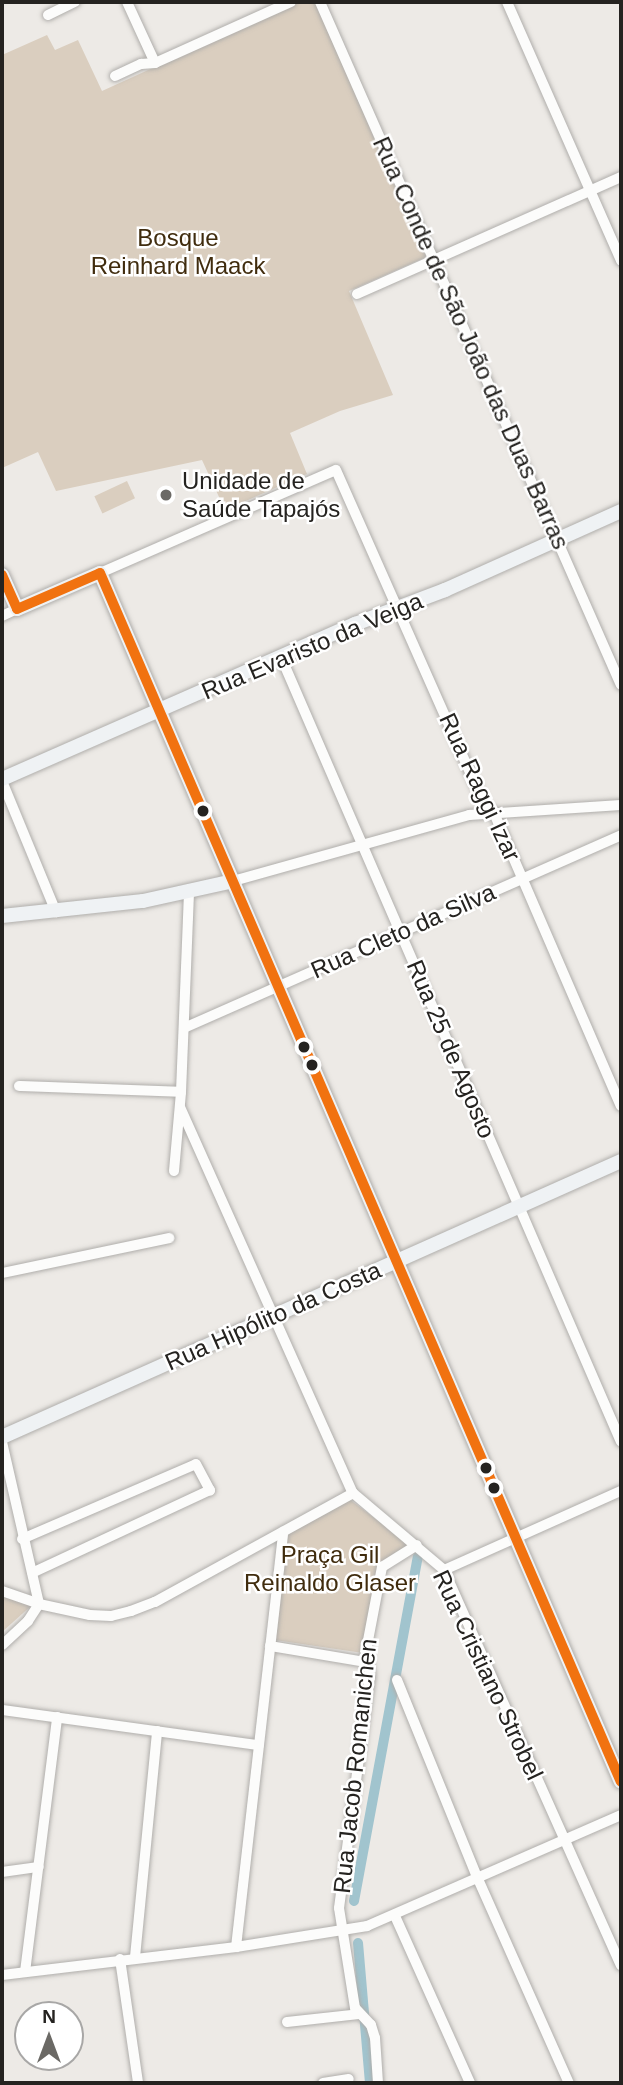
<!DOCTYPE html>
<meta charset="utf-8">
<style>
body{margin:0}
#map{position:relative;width:623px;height:2085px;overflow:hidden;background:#edeae6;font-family:Arial,sans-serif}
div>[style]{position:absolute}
.green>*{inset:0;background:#dacebf;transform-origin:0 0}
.canal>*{height:10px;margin:-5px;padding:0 5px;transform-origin:5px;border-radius:5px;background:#a1c4ce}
.roads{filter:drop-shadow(0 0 2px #b0aeab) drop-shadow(0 0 2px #b0aeab)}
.street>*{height:10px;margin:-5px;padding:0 5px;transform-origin:5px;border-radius:5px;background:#fcfcfb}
.secondary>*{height:14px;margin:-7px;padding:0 7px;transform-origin:7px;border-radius:7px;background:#eff2f4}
.bus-1>*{height:10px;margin:-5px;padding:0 5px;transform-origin:5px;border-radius:5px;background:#f17210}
.dots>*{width:19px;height:19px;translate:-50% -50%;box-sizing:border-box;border:4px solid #fff;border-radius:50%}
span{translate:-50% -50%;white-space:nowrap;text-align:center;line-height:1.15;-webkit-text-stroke:5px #fff;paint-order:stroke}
.park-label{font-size:24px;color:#402c0e}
.street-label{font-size:24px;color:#252320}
.poi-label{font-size:24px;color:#252320}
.left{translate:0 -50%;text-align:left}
.frame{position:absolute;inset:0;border:4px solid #252320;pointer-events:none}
.north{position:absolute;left:14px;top:2001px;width:70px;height:70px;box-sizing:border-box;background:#fff;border:2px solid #a8a7a6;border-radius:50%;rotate:0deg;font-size:19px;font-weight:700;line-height:28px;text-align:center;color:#252320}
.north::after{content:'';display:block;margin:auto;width:24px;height:32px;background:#6b6965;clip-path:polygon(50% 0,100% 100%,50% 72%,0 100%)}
</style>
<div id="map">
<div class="green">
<div style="clip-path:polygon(298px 2px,315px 2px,426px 257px,349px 291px,393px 395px,340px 411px,290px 433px,307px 474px,225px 510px,202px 460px,56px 491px,38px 452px,2px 468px,2px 55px,47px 35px,55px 50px,78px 40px,102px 91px)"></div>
<div style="left:127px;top:481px;width:19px;height:36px;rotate:65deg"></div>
<div style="clip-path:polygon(349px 1499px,409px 1544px,377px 1564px,363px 1653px,275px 1640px,287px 1535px)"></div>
<div style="clip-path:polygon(2px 1596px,32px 1605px,2px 1632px)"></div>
</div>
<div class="canal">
<div style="left:354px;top:1901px;width:350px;rotate:-79.5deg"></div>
<div style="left:358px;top:1943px;width:141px;rotate:85.1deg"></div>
</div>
<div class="roads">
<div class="street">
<div style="left:127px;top:2px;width:67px;rotate:65.3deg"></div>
<div style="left:320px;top:2px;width:746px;rotate:66.22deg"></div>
<div style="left:507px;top:2px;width:283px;rotate:66.2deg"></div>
<div style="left:48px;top:15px;width:30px;rotate:-26deg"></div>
<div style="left:115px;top:76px;width:29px;rotate:-25deg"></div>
<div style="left:141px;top:64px;width:14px;rotate:-4deg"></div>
<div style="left:155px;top:63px;width:149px;rotate:-24.2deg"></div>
<div style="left:357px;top:294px;width:289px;rotate:-23.9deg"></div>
<div style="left:100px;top:573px;width:257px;rotate:-23.6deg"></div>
<div style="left:336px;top:470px;width:365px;rotate:66.1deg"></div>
<div style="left:484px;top:804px;width:13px;rotate:42deg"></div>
<div style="left:494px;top:813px;width:319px;rotate:66.6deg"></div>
<div style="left:2px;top:616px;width:17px;rotate:-25deg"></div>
<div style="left:281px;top:657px;width:855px;rotate:66.58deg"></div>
<div style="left:2px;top:781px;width:142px;rotate:67.6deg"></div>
<div style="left:233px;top:881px;width:245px;rotate:-15.6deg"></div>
<div style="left:469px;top:815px;width:152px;rotate:-3.8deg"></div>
<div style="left:184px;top:1028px;width:478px;rotate:-23.8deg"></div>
<div style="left:19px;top:1086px;width:162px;rotate:2.1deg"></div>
<div style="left:180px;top:1107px;width:423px;rotate:65.9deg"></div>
<div style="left:353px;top:1493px;width:119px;rotate:40.2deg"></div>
<div style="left:444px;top:1570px;width:433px;rotate:65.9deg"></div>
<div style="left:174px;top:1171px;width:79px;rotate:-84.9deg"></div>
<div style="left:181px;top:1092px;width:200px;rotate:-87.7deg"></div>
<div style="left:2px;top:1273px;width:171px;rotate:-11.8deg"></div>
<div style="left:2px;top:1442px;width:166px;rotate:77.1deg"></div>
<div style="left:39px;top:1604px;width:20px;rotate:123deg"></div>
<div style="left:28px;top:1621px;width:35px;rotate:137deg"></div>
<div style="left:22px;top:1539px;width:189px;rotate:-23.3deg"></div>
<div style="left:196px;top:1464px;width:30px;rotate:62deg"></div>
<div style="left:210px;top:1490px;width:196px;rotate:155deg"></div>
<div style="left:444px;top:1570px;width:194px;rotate:-24.1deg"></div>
<div style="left:2px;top:1591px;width:39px;rotate:19deg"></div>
<div style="left:39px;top:1604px;width:52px;rotate:12.2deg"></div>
<div style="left:90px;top:1615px;width:21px;rotate:3deg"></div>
<div style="left:111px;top:1616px;width:21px;rotate:-14deg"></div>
<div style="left:131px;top:1611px;width:26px;rotate:-21deg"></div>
<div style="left:155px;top:1602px;width:226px;rotate:-28.8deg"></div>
<div style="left:270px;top:1646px;width:97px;rotate:9.5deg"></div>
<div style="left:397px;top:1680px;width:215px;rotate:67.9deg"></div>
<div style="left:478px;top:1879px;width:223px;rotate:66deg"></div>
<div style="left:2px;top:1710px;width:259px;rotate:7.8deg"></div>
<div style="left:2px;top:1872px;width:37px;rotate:-8deg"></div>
<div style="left:395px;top:1916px;width:183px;rotate:65.8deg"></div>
<div style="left:236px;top:1947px;width:418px;rotate:-83.5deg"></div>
<div style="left:135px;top:1957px;width:227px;rotate:-84.4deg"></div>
<div style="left:120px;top:1959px;width:125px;rotate:81.7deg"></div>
<div style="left:25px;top:1972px;width:257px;rotate:-82.8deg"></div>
<div style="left:2px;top:1975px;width:236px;rotate:-6.8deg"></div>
<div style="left:236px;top:1947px;width:133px;rotate:-9.1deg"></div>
<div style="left:367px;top:1926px;width:277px;rotate:-23.6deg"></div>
<div style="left:287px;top:2022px;width:72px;rotate:-6.3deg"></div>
<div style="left:323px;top:2083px;width:26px;rotate:-9deg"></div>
<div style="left:378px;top:2083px;width:45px;rotate:-93.8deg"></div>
<div style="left:375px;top:2038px;width:14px;rotate:-107deg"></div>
<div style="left:371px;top:2025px;width:23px;rotate:-133deg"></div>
<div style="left:355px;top:2008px;width:101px;rotate:-99.1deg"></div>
<div style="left:339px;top:1908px;width:235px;rotate:-82.4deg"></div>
<div style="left:370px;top:1675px;width:24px;rotate:-99deg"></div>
<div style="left:366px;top:1651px;width:86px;rotate:-79.2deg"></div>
<div style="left:382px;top:1567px;width:41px;rotate:-32.2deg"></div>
</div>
<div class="secondary">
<div style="left:2px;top:575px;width:37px;rotate:66deg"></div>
<div style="left:17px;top:609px;width:90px;rotate:-23.4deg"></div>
<div style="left:100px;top:573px;width:1316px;rotate:66.69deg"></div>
<div style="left:2px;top:779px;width:386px;rotate:-23.7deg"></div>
<div style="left:355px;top:624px;width:96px;rotate:-20.7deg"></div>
<div style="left:445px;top:590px;width:193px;rotate:-24.2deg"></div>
<div style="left:2px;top:916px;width:142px;rotate:-6.1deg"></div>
<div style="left:143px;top:901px;width:92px;rotate:-12.5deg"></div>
<div style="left:2px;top:1437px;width:678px;rotate:-24.03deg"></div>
</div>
</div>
<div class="bus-1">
<div style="left:2px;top:575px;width:37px;rotate:66deg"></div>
<div style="left:17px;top:609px;width:90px;rotate:-23.4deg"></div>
<div style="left:100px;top:573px;width:1316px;rotate:66.69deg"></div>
</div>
<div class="dots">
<div style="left:166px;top:495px;background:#6b6965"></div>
<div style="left:203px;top:811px;background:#252320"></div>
<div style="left:304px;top:1047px;background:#252320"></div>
<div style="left:312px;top:1065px;background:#252320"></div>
<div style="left:486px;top:1468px;background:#252320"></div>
<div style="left:494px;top:1488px;background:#252320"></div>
</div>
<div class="park-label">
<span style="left:178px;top:252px">Bosque<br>Reinhard Maack</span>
<span style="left:330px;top:1569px">Praça Gil<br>Reinaldo Glaser</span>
</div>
<div class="street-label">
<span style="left:471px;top:343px;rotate:66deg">Rua Conde de São João das Duas Barras</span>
<span style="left:312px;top:646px;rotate:-23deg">Rua Evaristo da Veiga</span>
<span style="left:480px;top:787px;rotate:65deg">Rua Raggi Izar</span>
<span style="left:403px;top:931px;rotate:-24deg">Rua Cleto da Silva</span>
<span style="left:451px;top:1049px;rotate:67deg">Rua 25 de Agosto</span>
<span style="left:273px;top:1316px;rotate:-24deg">Rua Hipólito da Costa</span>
<span style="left:488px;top:1675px;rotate:65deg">Rua Cristiano Strobel</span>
<span style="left:355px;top:1766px;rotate:-84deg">Rua Jacob Romanichen</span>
</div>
<div class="poi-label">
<span class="left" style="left:182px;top:495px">Unidade de<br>Saúde Tapajós</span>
</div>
<div class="frame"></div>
<div class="north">N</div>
</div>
